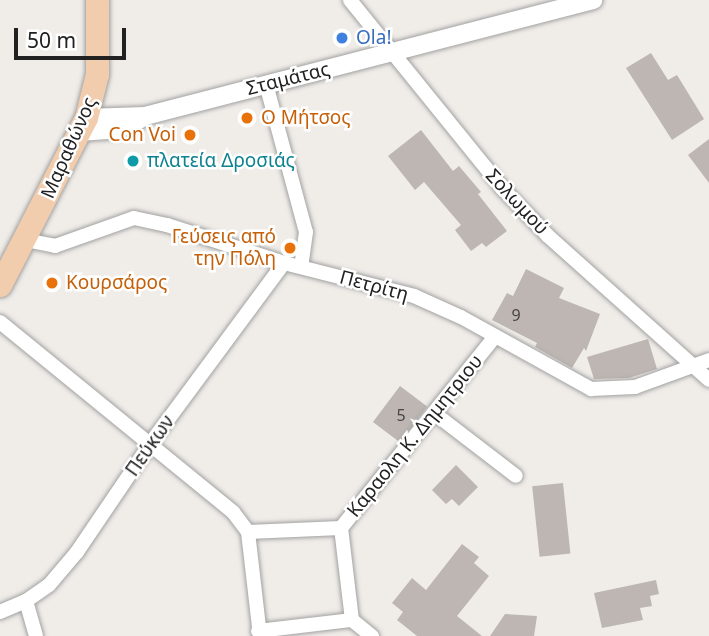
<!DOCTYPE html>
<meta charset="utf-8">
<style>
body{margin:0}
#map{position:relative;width:709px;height:636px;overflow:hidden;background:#f0ede9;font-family:"Noto Sans",sans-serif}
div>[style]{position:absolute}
.building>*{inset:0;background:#bdb6b2;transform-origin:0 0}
.roads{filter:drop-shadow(0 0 2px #a2a2a2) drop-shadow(0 0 2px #a2a2a2)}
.minor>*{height:14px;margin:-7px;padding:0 7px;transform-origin:7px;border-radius:7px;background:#fff}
.tertiary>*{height:18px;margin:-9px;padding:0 9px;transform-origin:9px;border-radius:9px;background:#fff}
.primary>*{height:23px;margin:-11.5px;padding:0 11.5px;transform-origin:11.5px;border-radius:11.5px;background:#f2cdad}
.dots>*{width:19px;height:19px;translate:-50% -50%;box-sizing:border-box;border:4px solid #fff;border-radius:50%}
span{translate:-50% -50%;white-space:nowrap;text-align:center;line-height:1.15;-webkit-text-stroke:5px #fff;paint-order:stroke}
.number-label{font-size:16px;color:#484645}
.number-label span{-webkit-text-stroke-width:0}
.shop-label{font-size:19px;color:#366cbe}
.left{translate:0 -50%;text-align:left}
.street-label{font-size:19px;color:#212121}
.food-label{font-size:19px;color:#c56008}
.right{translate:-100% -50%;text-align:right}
.culture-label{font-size:19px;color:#0d838f}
.scale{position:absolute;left:14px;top:28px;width:112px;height:32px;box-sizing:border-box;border:4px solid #212121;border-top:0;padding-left:9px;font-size:21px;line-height:24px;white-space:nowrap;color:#212121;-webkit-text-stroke:5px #fff;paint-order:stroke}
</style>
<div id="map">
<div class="building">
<div style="clip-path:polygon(651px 53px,668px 80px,677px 75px,704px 119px,672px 140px,626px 68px)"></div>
<div style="clip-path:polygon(421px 130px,453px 171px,459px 166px,481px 192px,478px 194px,507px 231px,486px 247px,482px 243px,471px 251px,455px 230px,461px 225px,424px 182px,415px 190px,388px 156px)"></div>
<div style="clip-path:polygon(709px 139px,709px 183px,688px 155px)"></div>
<div style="clip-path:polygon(526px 269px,564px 288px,559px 298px,600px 314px,586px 351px,584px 348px,572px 368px,535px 347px,537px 343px,492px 320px,507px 293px,513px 296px)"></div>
<div style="clip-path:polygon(648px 339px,657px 369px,629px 378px,594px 379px,587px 357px)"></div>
<div style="left:400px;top:386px;width:34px;height:45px;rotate:37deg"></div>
<div style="clip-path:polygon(456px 465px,478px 487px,459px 506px,452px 499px,446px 504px,432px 490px)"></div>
<div style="left:563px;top:483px;width:71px;height:31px;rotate:84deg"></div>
<div style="clip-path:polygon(462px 544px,479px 557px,474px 563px,489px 576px,457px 616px,482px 636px,417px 636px,397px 620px,403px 612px,392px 603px,412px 578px,426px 590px)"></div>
<div style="clip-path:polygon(656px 580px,659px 594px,650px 596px,652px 606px,640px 608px,643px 620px,602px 628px,594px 593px)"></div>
<div style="clip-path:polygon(505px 614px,537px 616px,534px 636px,490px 636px)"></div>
</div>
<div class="roads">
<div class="minor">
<div style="left:350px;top:0;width:242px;rotate:51deg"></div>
<div style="left:502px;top:188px;width:66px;rotate:46.2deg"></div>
<div style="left:548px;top:236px;width:216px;rotate:41.8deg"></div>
<div style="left:266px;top:84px;width:153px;rotate:74.9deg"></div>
<div style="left:306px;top:232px;width:35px;rotate:98deg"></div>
<div style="left:25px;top:240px;width:31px;rotate:11deg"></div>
<div style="left:55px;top:246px;width:84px;rotate:-19.5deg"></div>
<div style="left:134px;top:218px;width:34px;rotate:12deg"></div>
<div style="left:167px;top:225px;width:123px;rotate:18deg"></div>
<div style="left:284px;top:263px;width:134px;rotate:14.2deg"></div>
<div style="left:414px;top:296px;width:51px;rotate:24.1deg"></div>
<div style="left:461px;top:317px;width:149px;rotate:29deg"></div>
<div style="left:591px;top:389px;width:44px;rotate:-2.6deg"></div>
<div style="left:635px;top:387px;width:79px;rotate:-20deg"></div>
<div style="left:0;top:322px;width:301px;rotate:39.2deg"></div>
<div style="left:233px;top:512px;width:25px;rotate:53deg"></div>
<div style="left:248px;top:532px;width:105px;rotate:83.4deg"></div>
<div style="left:434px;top:413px;width:103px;rotate:37.5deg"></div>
<div style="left:248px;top:532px;width:93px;rotate:-2.5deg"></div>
<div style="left:26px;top:601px;width:36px;rotate:74deg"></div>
<div style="left:0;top:612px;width:28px;rotate:-23deg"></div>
<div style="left:26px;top:601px;width:28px;rotate:-35deg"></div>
<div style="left:49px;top:585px;width:43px;rotate:-49.7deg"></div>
<div style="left:77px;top:552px;width:130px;rotate:-55.9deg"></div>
<div style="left:150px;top:444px;width:225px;rotate:-53.5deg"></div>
<div style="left:352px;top:620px;width:93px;rotate:-96.8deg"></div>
<div style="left:341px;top:528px;width:244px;rotate:-51.2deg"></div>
<div style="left:352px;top:620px;width:26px;rotate:39deg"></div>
<div style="left:258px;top:631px;width:95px;rotate:-6.7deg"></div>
</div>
<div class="tertiary">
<div style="left:86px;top:118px;width:59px;rotate:-1.9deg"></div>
<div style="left:145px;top:116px;width:463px;rotate:-14.5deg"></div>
<div style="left:79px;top:132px;width:39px;rotate:-4deg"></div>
<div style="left:118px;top:129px;width:24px;rotate:-24deg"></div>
</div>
<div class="primary">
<div style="left:0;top:285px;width:188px;rotate:-62.8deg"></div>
<div style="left:86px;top:118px;width:45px;rotate:-76deg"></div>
<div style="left:97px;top:74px;width:74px;rotate:-90deg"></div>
</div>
</div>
<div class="dots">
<div style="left:342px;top:38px;background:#3f7fe0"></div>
<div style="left:247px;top:118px;background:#e8710a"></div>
<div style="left:190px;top:135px;background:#e8710a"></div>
<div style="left:133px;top:161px;background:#0f9aa8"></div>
<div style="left:290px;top:248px;background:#e8710a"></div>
<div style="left:52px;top:283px;background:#e8710a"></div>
</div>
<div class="number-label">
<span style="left:516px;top:315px">9</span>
<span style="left:401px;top:415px">5</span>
</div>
<div class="shop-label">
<span class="left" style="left:356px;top:38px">Ola!</span>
</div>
<div class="street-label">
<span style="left:288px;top:79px;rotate:-14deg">Σταμάτας</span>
<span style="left:69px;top:148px;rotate:-66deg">Μαραθώνος</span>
<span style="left:517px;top:202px;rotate:47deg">Σολωμού</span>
<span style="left:374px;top:286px;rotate:15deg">Πετρίτη</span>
<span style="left:415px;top:436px;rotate:-51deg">Καραολη Κ. Δημητριου</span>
<span style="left:150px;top:446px;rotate:-55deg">Πεύκων</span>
</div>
<div class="food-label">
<span class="left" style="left:261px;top:118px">Ο Μήτσος</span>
<span class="right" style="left:176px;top:135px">Con Voi</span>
<span class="right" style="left:276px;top:248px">Γεύσεις από<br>την Πόλη</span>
<span class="left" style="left:66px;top:283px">Κουρσάρος</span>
</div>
<div class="culture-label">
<span class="left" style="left:147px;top:161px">πλατεία Δροσιάς</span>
</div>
<div class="scale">50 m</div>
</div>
